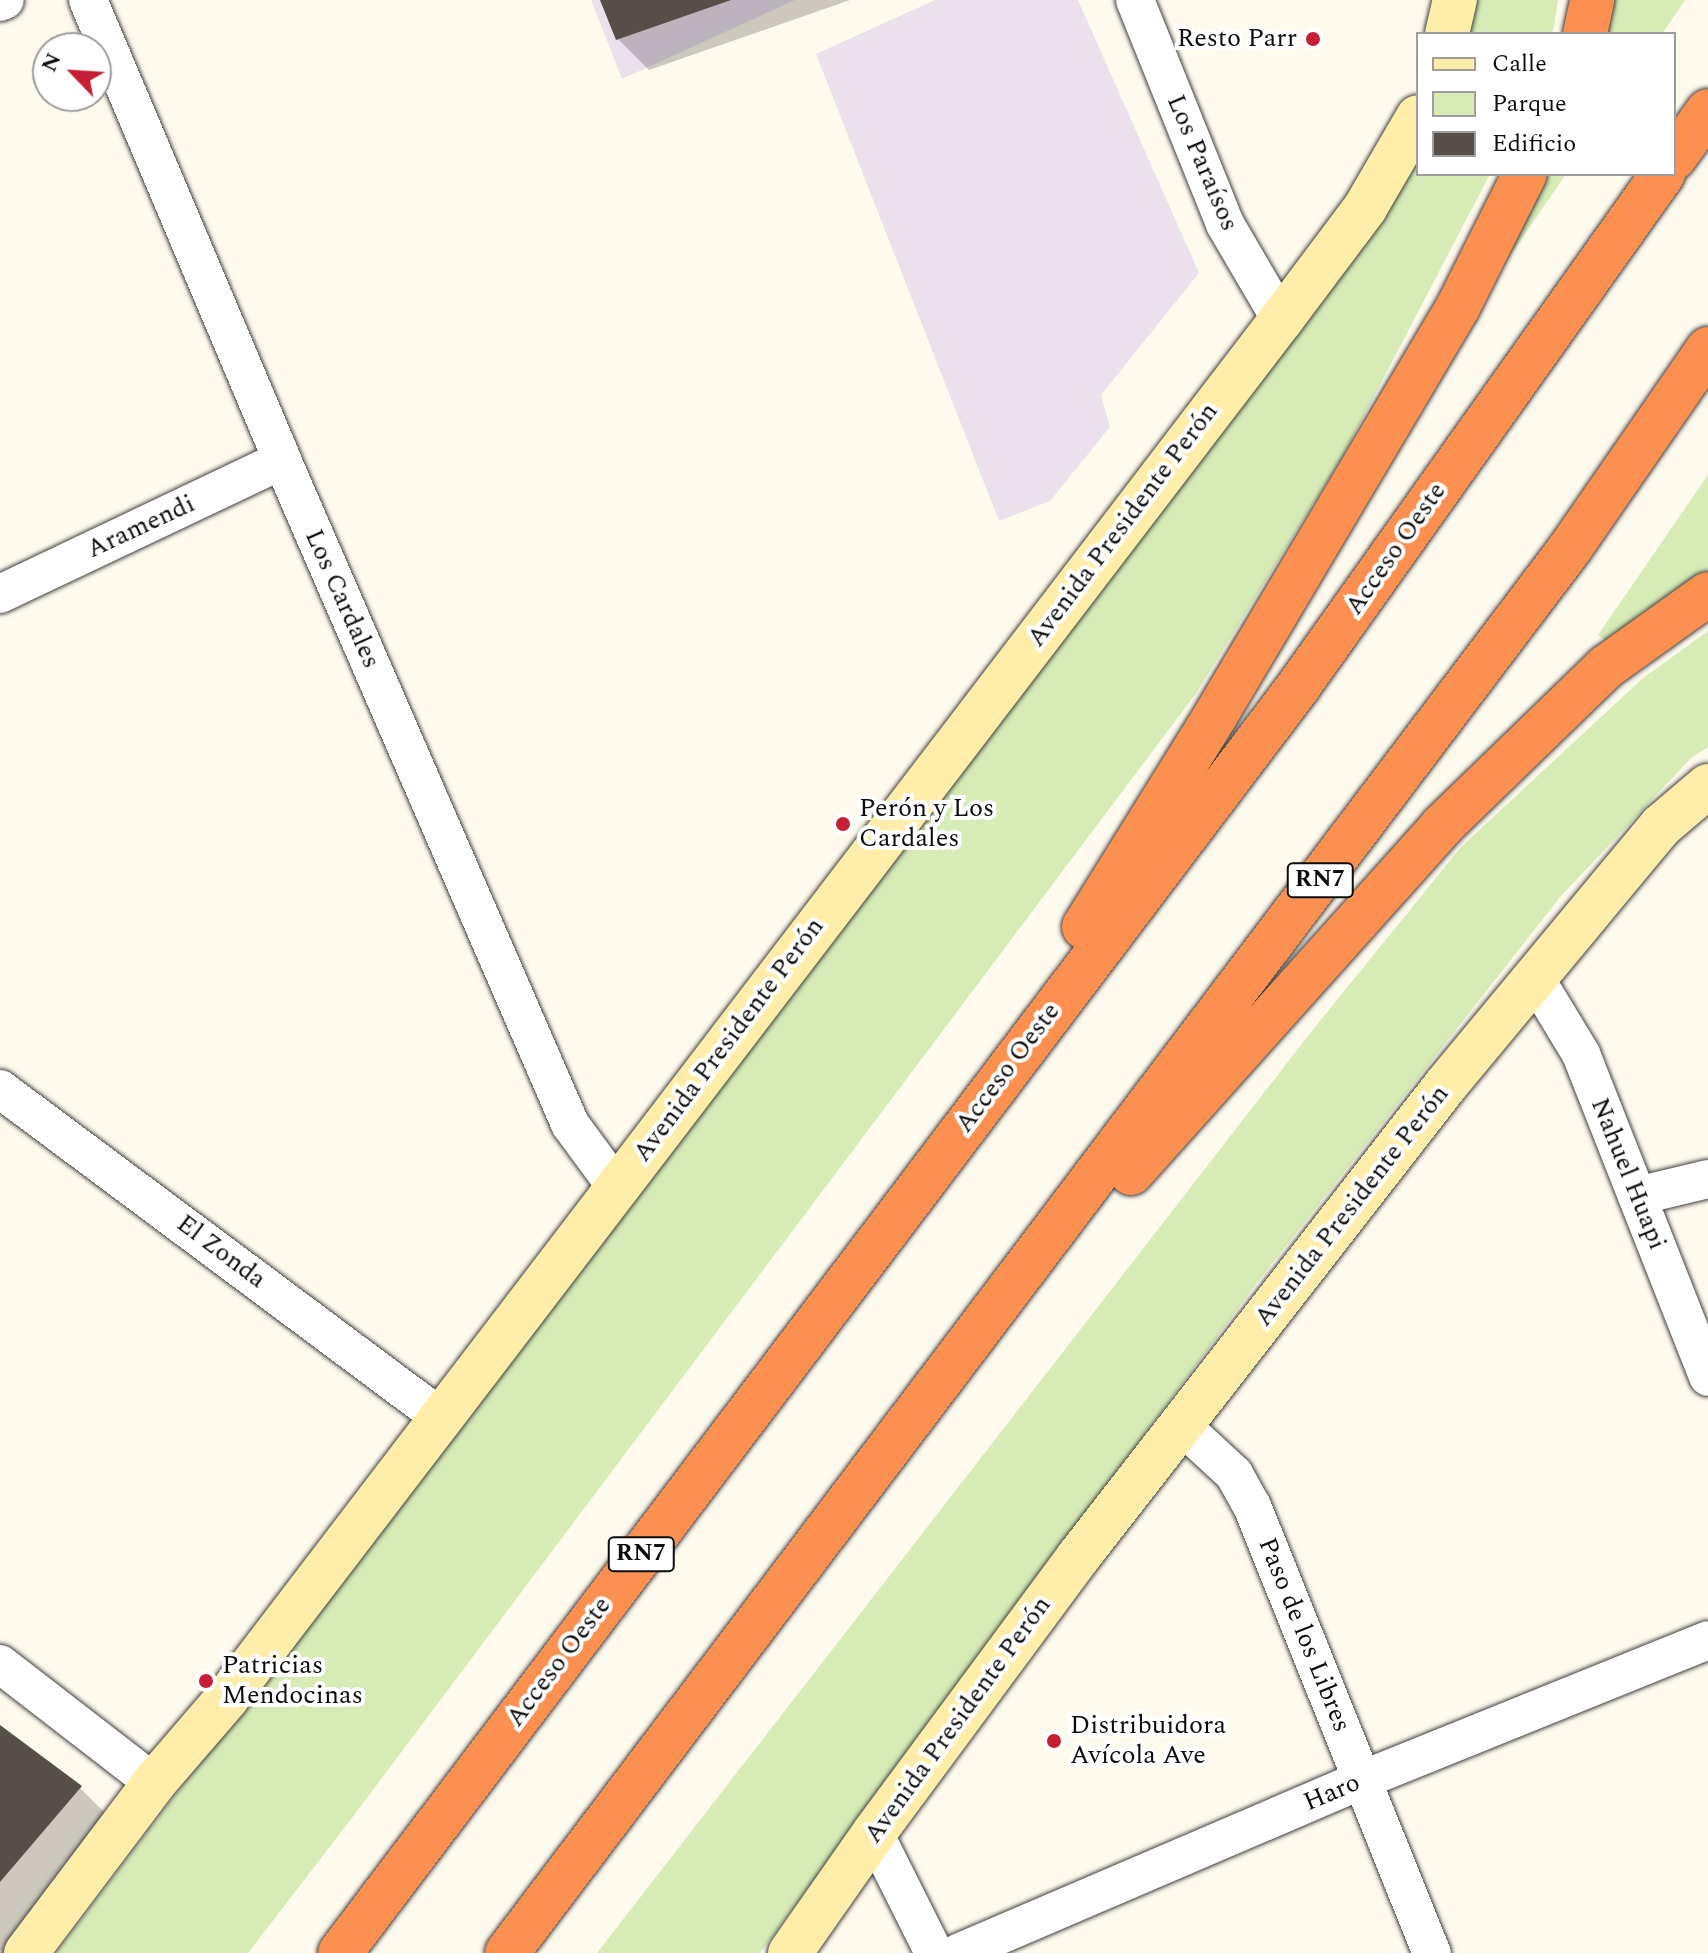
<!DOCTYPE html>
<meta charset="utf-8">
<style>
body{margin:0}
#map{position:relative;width:1708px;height:1953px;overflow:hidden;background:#fffaee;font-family:Spectral,serif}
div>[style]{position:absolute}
.industrial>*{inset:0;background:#eae1ed}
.green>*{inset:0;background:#d6ebb6}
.shadow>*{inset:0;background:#0003}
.building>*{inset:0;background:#574d49}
.roads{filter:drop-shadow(0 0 2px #404040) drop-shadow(0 0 2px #404040)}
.street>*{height:38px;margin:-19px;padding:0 19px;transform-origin:19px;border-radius:19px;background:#fff}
.secondary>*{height:44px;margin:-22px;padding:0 22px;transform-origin:22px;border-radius:22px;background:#ffeea9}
.highway>*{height:44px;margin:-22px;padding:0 22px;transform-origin:22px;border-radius:22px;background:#fb9050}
.dots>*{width:22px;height:22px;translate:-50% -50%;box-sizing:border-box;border:4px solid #fff;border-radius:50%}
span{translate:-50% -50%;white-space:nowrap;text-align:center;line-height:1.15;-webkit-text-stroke:8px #fff;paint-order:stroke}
.shield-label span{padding:2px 6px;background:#fff;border:2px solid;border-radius:6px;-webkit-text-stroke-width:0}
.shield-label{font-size:24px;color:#0d0d0d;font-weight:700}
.poi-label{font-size:26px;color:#0d0d0d}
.right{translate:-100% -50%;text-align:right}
.left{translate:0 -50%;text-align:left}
.street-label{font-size:26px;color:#0d0d0d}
.legend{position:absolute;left:1416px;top:32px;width:260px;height:144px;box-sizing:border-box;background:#fff;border:2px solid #9e9e9e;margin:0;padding:10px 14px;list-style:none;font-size:24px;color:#0d0d0d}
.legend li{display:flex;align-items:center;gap:16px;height:40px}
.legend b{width:40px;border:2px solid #9e9e9e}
.north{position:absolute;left:32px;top:32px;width:80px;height:80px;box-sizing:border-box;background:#fff;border:2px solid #9e9e9e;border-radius:50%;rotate:295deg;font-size:22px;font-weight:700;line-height:32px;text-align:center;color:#0d0d0d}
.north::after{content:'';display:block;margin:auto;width:28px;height:36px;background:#c41f34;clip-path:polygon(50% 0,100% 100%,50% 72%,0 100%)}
</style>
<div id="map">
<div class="industrial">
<div style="clip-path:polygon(591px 0,795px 0,622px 79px)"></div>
<div style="clip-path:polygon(935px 0,1078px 0,1199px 273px,1101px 395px,1110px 427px,1050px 501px,999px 521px,816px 54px)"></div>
</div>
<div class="green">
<div style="clip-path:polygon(1470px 0,1558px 0,1554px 27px,1551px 34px,1464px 34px)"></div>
<div style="clip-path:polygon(1596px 0,1685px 0,1662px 34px,1588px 34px)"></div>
<div style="clip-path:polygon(1418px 152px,1418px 174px,1490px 174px,1345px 452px,1197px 692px,348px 1823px,248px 1953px,56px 1953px)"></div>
<div style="clip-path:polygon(1536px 174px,1566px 174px,1463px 325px)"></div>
<div style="clip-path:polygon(1708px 475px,1708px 576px,1608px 642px,1598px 635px)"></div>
<div style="clip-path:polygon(1708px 631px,1708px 747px,1692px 757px,1561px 896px,1256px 1284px,760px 1953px,597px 1953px,1311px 1032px,1461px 847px,1642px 679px)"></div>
</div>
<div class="shadow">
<div style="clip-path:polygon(602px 0,850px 0,649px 70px,618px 39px)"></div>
<div style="clip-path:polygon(0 1727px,80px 1788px,120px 1828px,13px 1953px,0 1953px)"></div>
</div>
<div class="building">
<div style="clip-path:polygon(600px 0,731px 0,616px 40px)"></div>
<div style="clip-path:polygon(0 1725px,82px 1786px,0 1882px)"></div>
</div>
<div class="roads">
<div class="street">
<div style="left:88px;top:0;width:499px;rotate:67.1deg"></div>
<div style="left:282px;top:460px;width:724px;rotate:66.55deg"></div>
<div style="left:570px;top:1124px;width:79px;rotate:53.7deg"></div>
<div style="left:1135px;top:0;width:241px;rotate:68.1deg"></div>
<div style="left:1225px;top:224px;width:111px;rotate:59.7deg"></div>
<div style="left:0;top:2px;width:5px;rotate:-22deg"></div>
<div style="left:0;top:594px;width:312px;rotate:-25.4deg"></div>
<div style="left:1535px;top:978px;width:89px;rotate:58.8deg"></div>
<div style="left:1581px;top:1054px;width:347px;rotate:68.5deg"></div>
<div style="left:0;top:1089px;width:549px;rotate:36.7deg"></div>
<div style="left:1637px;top:1196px;width:73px;rotate:-13.5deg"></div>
<div style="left:1182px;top:1426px;width:71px;rotate:42.7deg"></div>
<div style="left:1234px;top:1474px;width:37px;rotate:61deg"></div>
<div style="left:1252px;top:1506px;width:482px;rotate:68.1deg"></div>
<div style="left:0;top:1664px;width:195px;rotate:37.7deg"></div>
<div style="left:874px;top:1833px;width:134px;rotate:63.4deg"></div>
<div style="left:958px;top:1953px;width:439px;rotate:-23.2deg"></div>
<div style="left:1362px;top:1780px;width:373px;rotate:-22deg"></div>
</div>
<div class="secondary">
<div style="left:1447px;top:34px;width:35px;rotate:-77deg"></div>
<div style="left:26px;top:1953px;width:213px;rotate:-53deg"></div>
<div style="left:154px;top:1783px;width:112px;rotate:-49.3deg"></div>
<div style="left:227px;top:1698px;width:1735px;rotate:-52.59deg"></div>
<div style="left:1281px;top:320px;width:140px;rotate:-53.1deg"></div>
<div style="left:1365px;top:208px;width:105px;rotate:-59.8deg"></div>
<div style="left:790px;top:1953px;width:146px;rotate:-55deg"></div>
<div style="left:874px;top:1833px;width:345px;rotate:-53.5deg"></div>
<div style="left:1079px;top:1556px;width:596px;rotate:-52.09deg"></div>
<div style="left:1445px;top:1086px;width:338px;rotate:-50.3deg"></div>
<div style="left:1661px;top:826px;width:62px;rotate:-40.4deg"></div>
</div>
<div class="highway">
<div style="left:1585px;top:34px;width:35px;rotate:-78deg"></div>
<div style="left:1674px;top:158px;width:58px;rotate:-54.1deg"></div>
<div style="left:1084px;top:927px;width:246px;rotate:-58.1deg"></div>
<div style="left:1214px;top:718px;width:478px;rotate:-59.3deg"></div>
<div style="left:1458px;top:307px;width:149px;rotate:-63.3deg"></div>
<div style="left:1131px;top:1173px;width:466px;rotate:-48.1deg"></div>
<div style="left:1442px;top:826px;width:228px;rotate:-44.1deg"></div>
<div style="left:1606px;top:667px;width:125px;rotate:-35.6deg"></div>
<div style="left:340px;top:1953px;width:1588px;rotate:-52.88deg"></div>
<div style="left:1298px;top:687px;width:630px;rotate:-54.57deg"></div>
<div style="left:507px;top:1953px;width:1763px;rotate:-52.88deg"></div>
<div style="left:1571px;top:547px;width:241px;rotate:-55.3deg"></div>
</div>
</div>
<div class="dots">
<div style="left:1313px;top:39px;background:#c41f34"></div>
<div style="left:843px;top:824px;background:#c41f34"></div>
<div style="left:206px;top:1681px;background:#c41f34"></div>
<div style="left:1054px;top:1741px;background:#c41f34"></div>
</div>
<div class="shield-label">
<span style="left:1320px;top:880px">RN7</span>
<span style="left:641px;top:1554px">RN7</span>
</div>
<div class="poi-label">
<span class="right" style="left:1297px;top:39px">Resto Parr</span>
<span class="left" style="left:859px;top:824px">Perón y Los<br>Cardales</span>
<span class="left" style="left:222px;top:1681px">Patricias<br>Mendocinas</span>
<span class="left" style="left:1070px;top:1741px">Distribuidora<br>Avícola Ave</span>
</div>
<div class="street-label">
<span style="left:1202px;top:163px;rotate:67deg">Los Paraísos</span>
<span style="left:1123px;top:525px;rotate:-53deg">Avenida Presidente Perón</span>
<span style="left:141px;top:527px;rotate:-25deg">Aramendi</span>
<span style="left:1396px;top:549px;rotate:-55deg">Acceso Oeste</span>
<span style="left:342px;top:599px;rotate:66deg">Los Cardales</span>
<span style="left:729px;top:1040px;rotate:-53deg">Avenida Presidente Perón</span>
<span style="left:1008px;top:1068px;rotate:-53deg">Acceso Oeste</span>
<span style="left:1628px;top:1174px;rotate:68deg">Nahuel Huapi</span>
<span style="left:1352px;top:1206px;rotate:-52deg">Avenida Presidente Perón</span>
<span style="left:221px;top:1252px;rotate:37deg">El Zonda</span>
<span style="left:1304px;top:1635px;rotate:68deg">Paso de los Libres</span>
<span style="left:559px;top:1662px;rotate:-53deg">Acceso Oeste</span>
<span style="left:958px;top:1720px;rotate:-54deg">Avenida Presidente Perón</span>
<span style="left:1332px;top:1793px;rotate:-23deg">Haro</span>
</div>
<ul class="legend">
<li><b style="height:10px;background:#ffeea9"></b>Calle</li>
<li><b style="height:22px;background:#d6ebb6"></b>Parque</li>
<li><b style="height:22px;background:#574d49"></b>Edificio</li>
</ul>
<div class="north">N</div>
</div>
